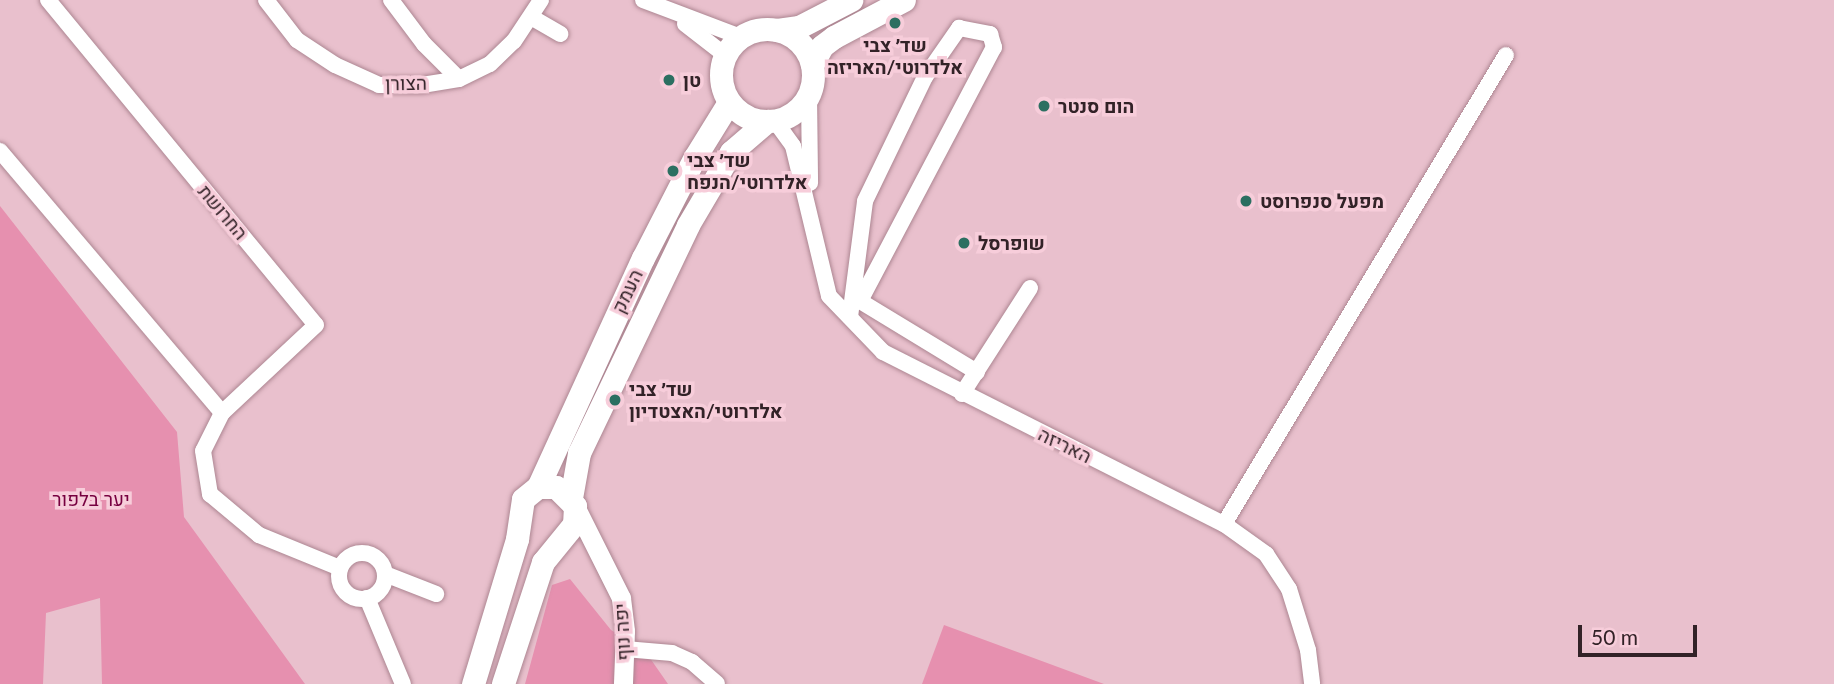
<!DOCTYPE html>
<meta charset="utf-8">
<style>
body{margin:0}
#map{position:relative;width:1834px;height:684px;overflow:hidden;background:#e9c0cd;font-family:Lato,Heebo,sans-serif}
div>[style]{position:absolute}
.green>*{inset:0;background:#e690af}
.roads{filter:drop-shadow(0 0 2px #ad8692) drop-shadow(0 0 2px #ad8692)}
.minor>*{height:16px;margin:-8px;padding:0 8px;transform-origin:8px;border-radius:8px;background:#fff}
.minor>.ring{margin:-8px;padding:0;box-sizing:content-box;background:none;border:16px solid #fff;border-radius:50%}
.tertiary>*{height:19px;margin:-9.5px;padding:0 9.5px;transform-origin:9.5px;border-radius:9.5px;background:#fff}
.secondary>*{height:23px;margin:-11.5px;padding:0 11.5px;transform-origin:11.5px;border-radius:11.5px;background:#fff}
.secondary>.ring{margin:-11.5px;padding:0;box-sizing:content-box;background:none;border:23px solid #fff;border-radius:50%}
.dots>*{width:19px;height:19px;translate:-50% -50%;box-sizing:border-box;border:4px solid #f7cdda;border-radius:50%}
span{translate:-50% -50%;white-space:nowrap;text-align:center;line-height:1.15;-webkit-text-stroke:7px #f7cdda;paint-order:stroke}
.poi-label{font-size:19px;color:#322227;font-weight:700}
.left{translate:0 -50%;text-align:left}
.street-label{font-size:19px;color:#322227}
.park-label{font-size:19px;color:#770040}
.scale{position:absolute;left:1578px;top:625px;width:119px;height:32px;box-sizing:border-box;border:4px solid #322227;border-top:0;padding-left:9px;font-size:21px;line-height:24px;white-space:nowrap;color:#322227;-webkit-text-stroke:5px #f7cdda;paint-order:stroke}
</style>
<div id="map">
<div class="green">
<div style="clip-path:polygon(0 206px,177px 432px,184px 517px,305px 684px,102px 684px,100px 598px,46px 613px,43px 684px,0 684px)"></div>
<div style="clip-path:polygon(570px 579px,611px 630px,645px 651px,668px 684px,525px 684px,552px 585px)"></div>
<div style="clip-path:polygon(944px 625px,1104px 684px,922px 684px)"></div>
</div>
<div class="roads">
<div class="minor">
<div style="left:48px;top:0;width:421px;rotate:50.5deg"></div>
<div style="left:316px;top:325px;width:129px;rotate:136.9deg"></div>
<div style="left:222px;top:413px;width:42px;rotate:116.6deg"></div>
<div style="left:203px;top:451px;width:44px;rotate:80.8deg"></div>
<div style="left:210px;top:494px;width:64px;rotate:39.9deg"></div>
<div style="left:259px;top:535px;width:87px;rotate:22.2deg"></div>
<div style="left:266px;top:0;width:51px;rotate:52.2deg"></div>
<div style="left:297px;top:40px;width:45px;rotate:33.3deg"></div>
<div style="left:335px;top:65px;width:48px;rotate:24.4deg"></div>
<div style="left:379px;top:85px;width:43px"></div>
<div style="left:422px;top:85px;width:37px;rotate:-9deg"></div>
<div style="left:459px;top:79px;width:34px;rotate:-26deg"></div>
<div style="left:490px;top:64px;width:33px;rotate:-44deg"></div>
<div style="left:514px;top:41px;width:49px;rotate:-56.6deg"></div>
<div style="left:391px;top:0;width:55px;rotate:53.1deg"></div>
<div style="left:424px;top:44px;width:49px;rotate:45deg"></div>
<div style="left:643px;top:0;width:105px;rotate:20.7deg"></div>
<div style="left:531px;top:17px;width:34px;rotate:30deg"></div>
<div style="left:685px;top:24px;width:51px;rotate:37.8deg"></div>
<div style="left:809px;top:95px;width:88px;rotate:89.3deg"></div>
<div style="left:775px;top:121px;width:31px;rotate:54deg"></div>
<div style="left:793px;top:146px;width:154px;rotate:76.5deg"></div>
<div style="left:829px;top:296px;width:78px;rotate:46deg"></div>
<div style="left:883px;top:352px;width:382px;rotate:26.8deg"></div>
<div style="left:1224px;top:524px;width:52px;rotate:35.5deg"></div>
<div style="left:1266px;top:554px;width:42px;rotate:56.7deg"></div>
<div style="left:1289px;top:589px;width:64px;rotate:72.7deg"></div>
<div style="left:1308px;top:650px;width:34px;rotate:83deg"></div>
<div style="left:0;top:151px;width:343px;rotate:49.7deg"></div>
<div style="left:850px;top:317px;width:117px;rotate:-82.6deg"></div>
<div style="left:865px;top:201px;width:138px;rotate:-64.2deg"></div>
<div style="left:925px;top:77px;width:60px;rotate:-55.2deg"></div>
<div style="left:959px;top:28px;width:32px;rotate:11deg"></div>
<div style="left:990px;top:34px;width:14px;rotate:73deg"></div>
<div style="left:994px;top:47px;width:287px;rotate:117.8deg"></div>
<div style="left:860px;top:301px;width:137px;rotate:31.3deg"></div>
<div style="left:962px;top:394px;width:126px;rotate:-57.3deg"></div>
<div style="left:1224px;top:524px;width:547px;rotate:-58.98deg"></div>
<div class="ring" style="left:339px;top:553px;width:30px;height:30px"></div>
<div style="left:385px;top:574px;width:55px;rotate:21.4deg"></div>
<div style="left:367px;top:598px;width:93px;rotate:67.3deg"></div>
<div style="left:625px;top:649px;width:47px;rotate:4.9deg"></div>
<div style="left:672px;top:653px;width:22px;rotate:24deg"></div>
<div style="left:692px;top:662px;width:33px;rotate:41deg"></div>
</div>
<div class="tertiary">
<div style="left:575px;top:506px;width:103px;rotate:63.4deg"></div>
<div style="left:621px;top:598px;width:33px;rotate:83deg"></div>
<div style="left:625px;top:631px;width:53px;rotate:92.2deg"></div>
</div>
<div class="secondary">
<div class="ring" style="left:721px;top:29px;width:69px;height:69px"></div>
<div style="left:777px;top:30px;width:22px;rotate:-8deg"></div>
<div style="left:799px;top:27px;width:59px;rotate:-27.4deg"></div>
<div style="left:812px;top:65px;width:21px;rotate:-62deg"></div>
<div style="left:822px;top:46px;width:15px;rotate:-37deg"></div>
<div style="left:834px;top:37px;width:79px;rotate:-27.9deg"></div>
<div style="left:538px;top:487px;width:252px;rotate:-65.4deg"></div>
<div style="left:643px;top:258px;width:114px;rotate:-62.8deg"></div>
<div style="left:695px;top:157px;width:65px;rotate:-58.3deg"></div>
<div style="left:571px;top:498px;width:46px;rotate:-79.9deg"></div>
<div style="left:579px;top:453px;width:253px;rotate:-64.4deg"></div>
<div style="left:688px;top:225px;width:85px;rotate:-59.5deg"></div>
<div style="left:731px;top:152px;width:48px;rotate:-40.7deg"></div>
<div style="left:473px;top:684px;width:152px;rotate:-73.1deg"></div>
<div style="left:517px;top:539px;width:40px;rotate:-81.5deg"></div>
<div style="left:523px;top:499px;width:19px;rotate:-39deg"></div>
<div style="left:538px;top:487px;width:18px"></div>
<div style="left:556px;top:487px;width:27px;rotate:45deg"></div>
<div style="left:575px;top:506px;width:18px;rotate:93deg"></div>
<div style="left:574px;top:524px;width:49px;rotate:129.2deg"></div>
<div style="left:543px;top:562px;width:128px;rotate:108.2deg"></div>
</div>
</div>
<div class="dots">
<div style="left:895px;top:23px;background:#2c6f61"></div>
<div style="left:669px;top:80px;background:#2c6f61"></div>
<div style="left:1044px;top:106px;background:#2c6f61"></div>
<div style="left:673px;top:171px;background:#2c6f61"></div>
<div style="left:1246px;top:201px;background:#2c6f61"></div>
<div style="left:964px;top:243px;background:#2c6f61"></div>
<div style="left:615px;top:400px;background:#2c6f61"></div>
</div>
<div class="poi-label">
<span style="left:895px;top:56px">שד׳ צבי<br>אלדרוטי/האריזה</span>
<span class="left" style="left:683px;top:80px">טן</span>
<span class="left" style="left:1058px;top:106px">הום סנטר</span>
<span class="left" style="left:687px;top:171px">שד׳ צבי<br>אלדרוטי/הנפח</span>
<span class="left" style="left:1260px;top:201px">מפעל סנפרוסט</span>
<span class="left" style="left:978px;top:243px">שופרסל</span>
<span class="left" style="left:629px;top:400px">שד׳ צבי<br>אלדרוטי/האצטדיון</span>
</div>
<div class="street-label">
<span style="left:406px;top:83px;rotate:-1deg">הצורן</span>
<span style="left:223px;top:212px;rotate:50deg">החרושת</span>
<span style="left:627px;top:291px;rotate:-64deg">העמק</span>
<span style="left:1065px;top:445px;rotate:26deg">האריזה</span>
<span style="left:622px;top:632px;rotate:-93deg">יפה נוף</span>
</div>
<div class="park-label">
<span style="left:91px;top:499px">יער בלפור</span>
</div>
<div class="scale">50 m</div>
</div>
